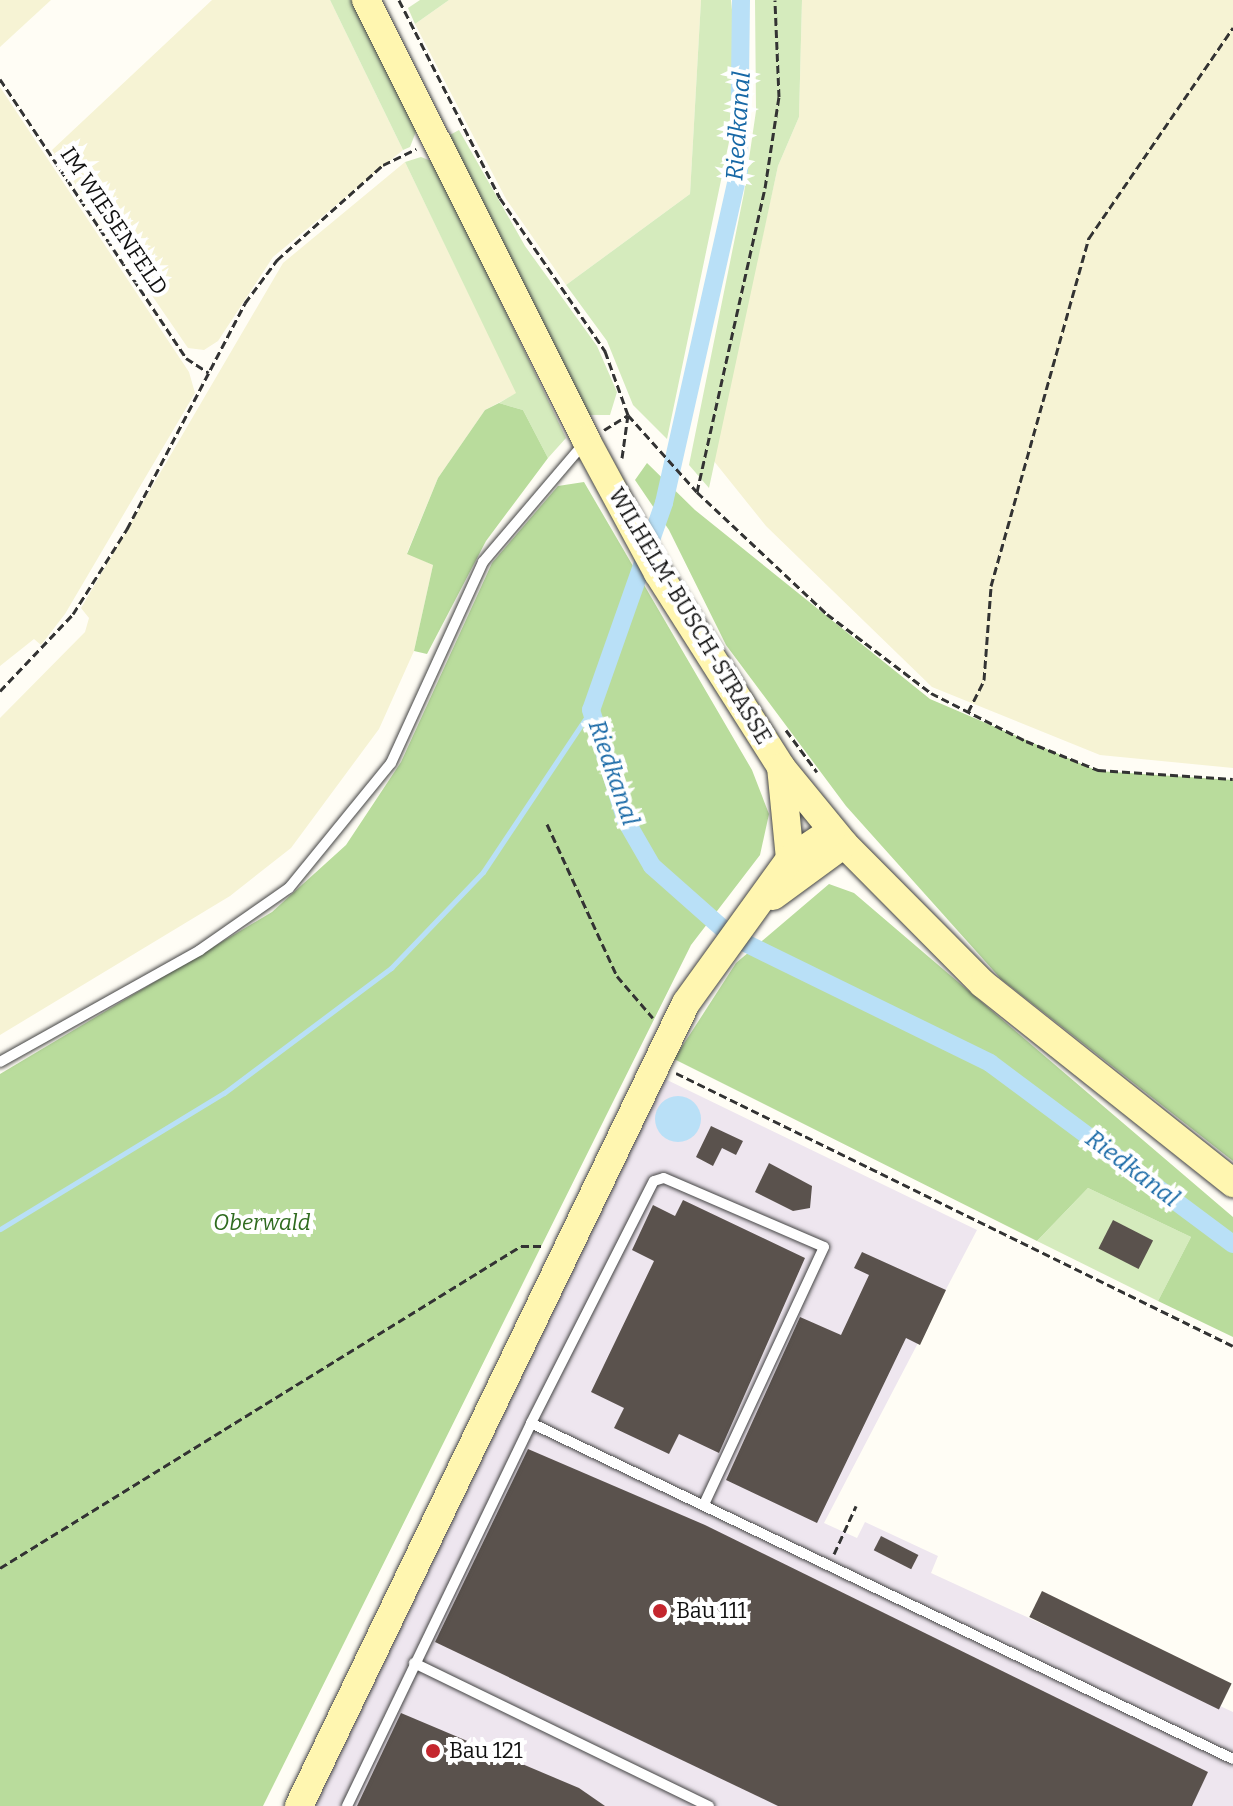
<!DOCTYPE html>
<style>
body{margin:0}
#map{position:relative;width:1233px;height:1806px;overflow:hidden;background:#fffdf5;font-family:Bitter,serif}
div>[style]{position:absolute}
.industrial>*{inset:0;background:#eee6ef}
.farmland>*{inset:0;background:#f6f3d4}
.green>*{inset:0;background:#d5ebbd}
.forest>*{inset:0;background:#b9dc9c}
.water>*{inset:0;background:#b9e0f7}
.round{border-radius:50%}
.stream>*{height:5px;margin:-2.5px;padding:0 2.5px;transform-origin:2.5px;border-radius:2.5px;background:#b9e0f7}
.canal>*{height:18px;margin:-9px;padding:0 9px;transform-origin:9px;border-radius:9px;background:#b9e0f7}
.building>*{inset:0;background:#5a524d;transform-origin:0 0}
.path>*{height:3px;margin-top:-1.5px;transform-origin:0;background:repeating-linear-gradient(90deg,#333 0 8px,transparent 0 12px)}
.roads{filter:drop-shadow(0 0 2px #444) drop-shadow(0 0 2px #444)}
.lane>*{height:10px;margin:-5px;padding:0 5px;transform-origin:5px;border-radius:5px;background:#fff}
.secondary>*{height:28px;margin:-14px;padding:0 14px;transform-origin:14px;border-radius:14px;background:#fff6b0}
.dots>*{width:22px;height:22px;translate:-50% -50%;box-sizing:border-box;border:4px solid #fff;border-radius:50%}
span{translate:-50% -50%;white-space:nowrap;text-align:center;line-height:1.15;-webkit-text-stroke:8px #fff;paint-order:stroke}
.street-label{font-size:22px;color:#111}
.park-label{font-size:22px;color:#2f6b1f;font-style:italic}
.poi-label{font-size:22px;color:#111}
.left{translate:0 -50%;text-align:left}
.water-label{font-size:24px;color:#1768a6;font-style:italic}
</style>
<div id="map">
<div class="industrial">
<div style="clip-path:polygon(663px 1078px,977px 1230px,824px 1523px,857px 1538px,865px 1522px,938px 1556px,931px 1573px,1233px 1712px,1233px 1806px,313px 1806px)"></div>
</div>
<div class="farmland">
<div style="clip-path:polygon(0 0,51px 0,0 47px)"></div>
<div style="clip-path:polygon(212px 0,330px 0,403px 150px,273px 257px,218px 341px,204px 350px,188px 348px,52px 150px)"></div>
<div style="clip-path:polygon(449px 0,701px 0,690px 194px,566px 285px,506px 199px,415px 24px)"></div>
<div style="clip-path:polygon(802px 0,1233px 0,1233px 768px,1100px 755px,932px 687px,766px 526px,713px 460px,778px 166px,799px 117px)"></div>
<div style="clip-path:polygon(0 87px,189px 372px,195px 393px,65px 614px,41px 645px,34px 639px,0 666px)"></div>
<div style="clip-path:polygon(405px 162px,517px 393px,485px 410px,438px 478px,407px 553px,433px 565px,414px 651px,379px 729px,291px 848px,230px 896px,0 1035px,0 718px,85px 632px,89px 618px,81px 608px,283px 263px)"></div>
</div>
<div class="green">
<div style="clip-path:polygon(330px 0,353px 0,417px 129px,410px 147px,403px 150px)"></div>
<div style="clip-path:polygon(420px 0,449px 0,415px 24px,408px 8px)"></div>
<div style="clip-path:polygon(701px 0,731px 0,736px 49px,729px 142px,667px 439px,633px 405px,607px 341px,566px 285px,690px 194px)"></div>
<div style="clip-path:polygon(755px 0,802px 0,799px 117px,778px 166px,709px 488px,689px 465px,744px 193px,756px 111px)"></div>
<div style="clip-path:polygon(459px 130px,525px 246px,597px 346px,617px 392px,610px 415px,589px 415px,446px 137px)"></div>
<div style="clip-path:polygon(421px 157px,434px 162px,566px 438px,548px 458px,523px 410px,499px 403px,516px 393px,405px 162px)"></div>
<div style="clip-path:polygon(1088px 1188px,1191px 1237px,1158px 1301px,1037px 1241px)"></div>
</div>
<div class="forest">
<div style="clip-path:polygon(499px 403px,523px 410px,548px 458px,486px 541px,427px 654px,414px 651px,433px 565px,407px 554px,438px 478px,485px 410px)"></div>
<div style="clip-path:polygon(647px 463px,695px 510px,930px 699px,1098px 771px,1233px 780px,1233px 1161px,1001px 979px,846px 806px,726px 645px,669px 530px,635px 480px)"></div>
<div style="clip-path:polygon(584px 482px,752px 770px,769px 814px,760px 855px,691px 945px,263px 1806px,0 1806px,0 1074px,272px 912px,346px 845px,401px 762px,492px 563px,558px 486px)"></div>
<div style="clip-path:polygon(829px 884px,854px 893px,1233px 1217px,1233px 1337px,1158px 1301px,1191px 1237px,1088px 1188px,1037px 1241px,674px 1059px,736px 963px)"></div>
</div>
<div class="water">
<div class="round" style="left:655px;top:1096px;width:46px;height:46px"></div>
</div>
<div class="stream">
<div style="left:0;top:1229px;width:262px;rotate:-31.3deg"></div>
<div style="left:224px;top:1093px;width:209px;rotate:-36.8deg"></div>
<div style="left:391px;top:968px;width:133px;rotate:-46.2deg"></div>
<div style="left:483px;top:872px;width:195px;rotate:-56.3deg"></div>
</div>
<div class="canal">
<div style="left:741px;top:0;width:170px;rotate:90.7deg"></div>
<div style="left:739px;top:170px;width:341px;rotate:102.7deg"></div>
<div style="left:664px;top:503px;width:219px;rotate:109.4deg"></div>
<div style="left:591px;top:710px;width:116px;rotate:72.5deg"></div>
<div style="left:626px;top:821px;width:52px;rotate:60deg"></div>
<div style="left:652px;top:866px;width:106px;rotate:41.5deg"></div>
<div style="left:731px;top:936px;width:288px;rotate:26.1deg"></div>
<div style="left:990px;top:1063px;width:303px;rotate:36.7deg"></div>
</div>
<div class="building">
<div style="clip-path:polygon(711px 1126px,743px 1141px,736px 1155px,722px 1148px,713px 1166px,696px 1157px)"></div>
<div style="clip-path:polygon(769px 1163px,812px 1186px,810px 1208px,793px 1211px,755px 1192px)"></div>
<div style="clip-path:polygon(683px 1200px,805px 1258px,719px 1453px,679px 1434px,669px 1454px,614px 1428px,624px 1408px,591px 1392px,654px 1261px,632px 1250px,653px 1205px,675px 1216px)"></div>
<div style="left:1113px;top:1220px;width:45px;height:32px;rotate:27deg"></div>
<div style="clip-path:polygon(862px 1252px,946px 1290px,920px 1345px,906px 1338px,817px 1523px,726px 1480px,800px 1317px,841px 1335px,869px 1275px,854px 1268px)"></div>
<div style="clip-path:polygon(528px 1449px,705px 1525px,1208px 1772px,1192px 1806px,778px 1806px,435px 1642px)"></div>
<div style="left:881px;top:1536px;width:42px;height:16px;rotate:27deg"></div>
<div style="left:1042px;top:1591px;width:211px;height:29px;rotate:26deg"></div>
<div style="clip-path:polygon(401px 1713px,579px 1788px,605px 1806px,357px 1806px)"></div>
</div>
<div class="path">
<div style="left:399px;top:0;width:222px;rotate:63deg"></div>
<div style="left:500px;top:198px;width:186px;rotate:55.5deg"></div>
<div style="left:605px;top:351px;width:68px;rotate:70.2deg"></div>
<div style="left:628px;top:415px;width:103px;rotate:48.1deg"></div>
<div style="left:697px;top:492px;width:178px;rotate:43.2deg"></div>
<div style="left:827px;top:614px;width:131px;rotate:37.2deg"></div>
<div style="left:931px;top:693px;width:106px;rotate:26.8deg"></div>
<div style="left:1026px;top:741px;width:78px;rotate:21.9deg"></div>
<div style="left:1098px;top:770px;width:135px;rotate:3.8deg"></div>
<div style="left:0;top:79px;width:335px;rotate:56.3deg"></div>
<div style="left:186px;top:358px;width:27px;rotate:33deg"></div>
<div style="left:604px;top:430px;width:28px;rotate:-32deg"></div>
<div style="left:622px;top:458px;width:43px;rotate:-82.1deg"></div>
<div style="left:697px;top:492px;width:312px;rotate:-77.4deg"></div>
<div style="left:765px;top:188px;width:92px;rotate:-81.3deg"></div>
<div style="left:779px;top:97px;width:97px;rotate:-92.4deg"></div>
<div style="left:0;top:691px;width:106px;rotate:-46.5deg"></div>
<div style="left:73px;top:614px;width:101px;rotate:-57.6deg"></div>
<div style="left:127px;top:529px;width:255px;rotate:-62.4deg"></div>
<div style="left:245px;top:303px;width:54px;rotate:-53.3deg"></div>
<div style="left:277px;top:260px;width:142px;rotate:-41.9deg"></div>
<div style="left:383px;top:165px;width:37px;rotate:-26deg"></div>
<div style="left:968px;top:712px;width:36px;rotate:-63deg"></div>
<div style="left:984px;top:680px;width:94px;rotate:-85.7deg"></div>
<div style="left:991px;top:586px;width:362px;rotate:-74.3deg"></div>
<div style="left:1089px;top:238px;width:255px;rotate:-55.6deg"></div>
<div style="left:786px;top:730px;width:52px;rotate:53.6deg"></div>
<div style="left:547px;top:824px;width:167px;rotate:65.3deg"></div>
<div style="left:617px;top:976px;width:55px;rotate:49.4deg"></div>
<div style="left:676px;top:1073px;width:620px;rotate:26.11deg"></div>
<div style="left:834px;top:1554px;width:53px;rotate:-65.4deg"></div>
<div style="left:0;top:1568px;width:612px;rotate:-31.72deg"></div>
<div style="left:521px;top:1246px;width:24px"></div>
</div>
<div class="roads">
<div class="lane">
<div style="left:0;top:1062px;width:229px;rotate:-29.2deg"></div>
<div style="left:200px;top:950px;width:108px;rotate:-34.9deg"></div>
<div style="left:289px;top:888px;width:161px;rotate:-50.8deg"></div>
<div style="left:391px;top:763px;width:221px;rotate:-65.4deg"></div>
<div style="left:483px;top:562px;width:157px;rotate:-49.6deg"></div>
<div style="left:531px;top:1423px;width:778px;rotate:25.58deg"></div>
<div style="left:414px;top:1663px;width:328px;rotate:25.9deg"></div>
<div style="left:347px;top:1806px;width:425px;rotate:-64.3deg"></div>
<div style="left:531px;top:1423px;width:271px;rotate:-63.1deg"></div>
<div style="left:654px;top:1181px;width:10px;rotate:-17deg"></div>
<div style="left:664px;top:1178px;width:174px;rotate:23.3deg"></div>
<div style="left:824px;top:1247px;width:284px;rotate:115deg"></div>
</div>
<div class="secondary">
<div style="left:366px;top:0;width:492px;rotate:63.4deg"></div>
<div style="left:586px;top:440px;width:151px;rotate:61.6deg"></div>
<div style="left:658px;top:573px;width:230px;rotate:57.6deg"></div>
<div style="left:781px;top:767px;width:99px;rotate:50.7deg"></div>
<div style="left:844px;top:844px;width:197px;rotate:45.2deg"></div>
<div style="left:983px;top:984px;width:320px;rotate:38.5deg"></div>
<div style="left:781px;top:767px;width:92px;rotate:84.4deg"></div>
<div style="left:773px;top:896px;width:88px;rotate:-36.2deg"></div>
<div style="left:299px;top:1806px;width:891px;rotate:-64.27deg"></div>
<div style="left:686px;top:1003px;width:178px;rotate:-54.2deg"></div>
<div style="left:790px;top:859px;width:50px;rotate:-33.7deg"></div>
</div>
</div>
<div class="dots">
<div style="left:660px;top:1611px;background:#c4262e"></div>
<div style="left:433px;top:1751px;background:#c4262e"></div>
</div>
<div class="street-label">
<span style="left:114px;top:221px;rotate:56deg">IM WIESENFELD</span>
<span style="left:690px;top:616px;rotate:59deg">WILHELM-BUSCH-STRASSE</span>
</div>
<div class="park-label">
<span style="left:262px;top:1223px">Oberwald</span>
</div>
<div class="poi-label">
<span class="left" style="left:676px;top:1611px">Bau 111</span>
<span class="left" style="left:449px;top:1751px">Bau 121</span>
</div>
<div class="water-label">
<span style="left:739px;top:126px;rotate:-86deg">Riedkanal</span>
<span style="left:613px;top:773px;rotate:71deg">Riedkanal</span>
<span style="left:1132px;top:1169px;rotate:37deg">Riedkanal</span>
</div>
</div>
